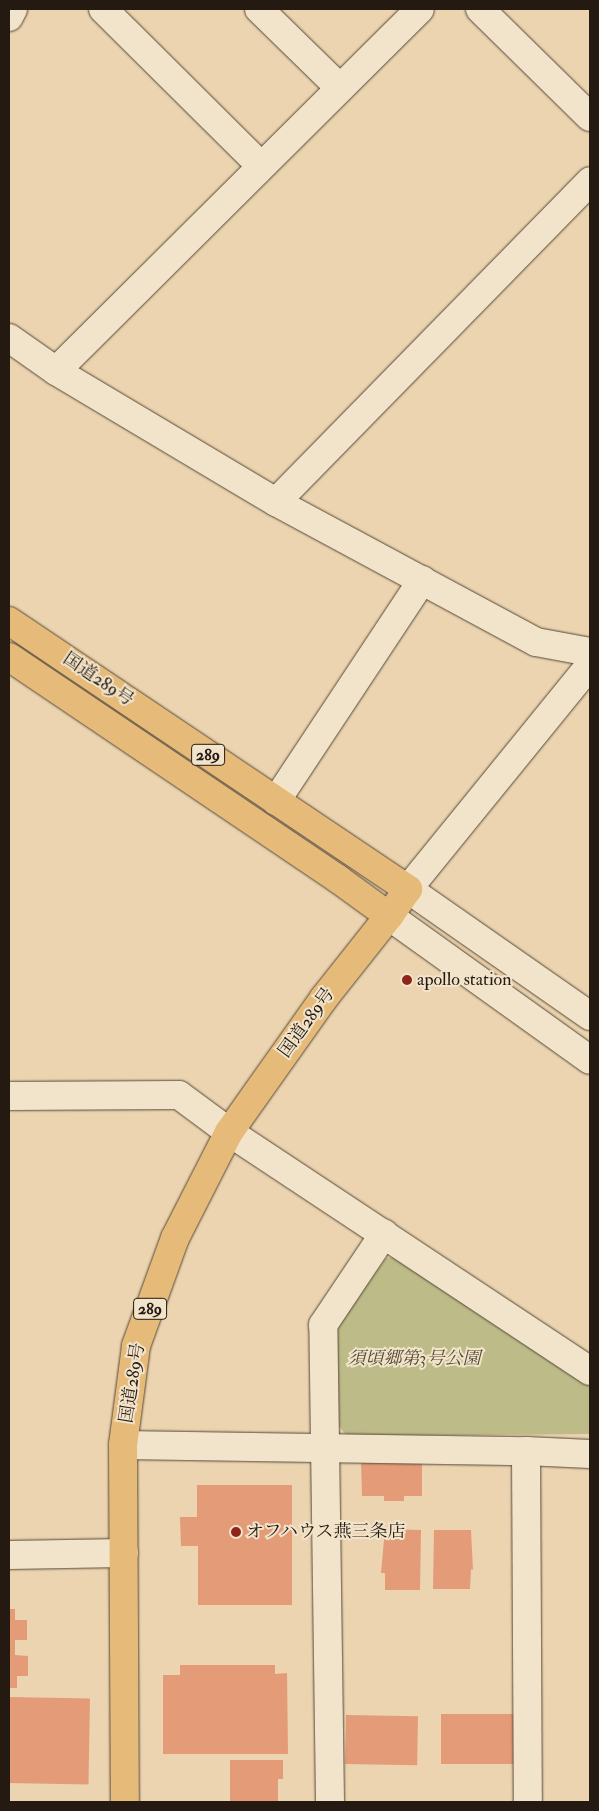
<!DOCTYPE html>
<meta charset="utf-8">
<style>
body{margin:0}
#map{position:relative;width:599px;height:1811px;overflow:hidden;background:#ebd4af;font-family:"IM FELL Double Pica","Noto Serif JP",serif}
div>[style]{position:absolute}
.green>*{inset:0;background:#bdbb87}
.building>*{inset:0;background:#e49b78;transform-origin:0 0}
.roads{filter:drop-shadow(0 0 1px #564838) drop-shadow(0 0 1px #564838)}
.minor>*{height:28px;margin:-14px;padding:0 14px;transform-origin:14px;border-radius:14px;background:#f2e3cb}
.highway>*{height:28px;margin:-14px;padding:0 14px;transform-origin:14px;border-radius:14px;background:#e6ba78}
.dots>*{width:14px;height:14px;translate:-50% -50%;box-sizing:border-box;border:2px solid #f2e3cb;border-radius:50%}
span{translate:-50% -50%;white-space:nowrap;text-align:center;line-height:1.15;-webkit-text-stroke:4px #f2e3cb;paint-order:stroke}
.shield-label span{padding:1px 4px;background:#f2e3cb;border:1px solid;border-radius:4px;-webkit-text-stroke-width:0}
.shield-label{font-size:16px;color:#241a11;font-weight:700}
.street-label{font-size:18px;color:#241a11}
.poi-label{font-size:18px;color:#241a11}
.left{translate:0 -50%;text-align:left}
.park-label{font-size:18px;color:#524a34;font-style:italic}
.frame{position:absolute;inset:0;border:10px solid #241a11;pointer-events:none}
</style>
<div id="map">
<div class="green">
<div style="clip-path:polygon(399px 1257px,590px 1384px,590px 1434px,347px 1436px,338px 1425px,337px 1332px,343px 1316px,386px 1258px)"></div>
</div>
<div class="building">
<div style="clip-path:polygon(361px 1461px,422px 1461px,422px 1496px,404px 1496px,404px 1501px,384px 1501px,384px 1496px,362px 1496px)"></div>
<div style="clip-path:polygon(197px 1485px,292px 1485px,292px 1605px,198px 1605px,198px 1546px,181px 1546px,180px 1517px,197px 1517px)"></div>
<div style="clip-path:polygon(385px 1529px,421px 1530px,420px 1590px,385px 1590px,385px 1573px,381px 1573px)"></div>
<div style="clip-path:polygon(434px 1530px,471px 1530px,473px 1570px,471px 1569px,470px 1589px,433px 1589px)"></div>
<div style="clip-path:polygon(9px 1609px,15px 1609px,15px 1620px,27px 1620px,27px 1640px,15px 1640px,15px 1655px,28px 1656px,28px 1676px,17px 1676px,17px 1688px,9px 1688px)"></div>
<div style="clip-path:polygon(180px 1665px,275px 1665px,275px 1674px,287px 1673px,288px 1754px,163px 1754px,163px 1675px,180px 1675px)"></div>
<div style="left:9px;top:1697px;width:81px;height:86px;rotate:1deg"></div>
<div style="left:441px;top:1714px;width:73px;height:50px"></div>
<div style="left:346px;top:1715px;width:72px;height:49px;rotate:1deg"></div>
<div style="clip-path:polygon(230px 1760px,283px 1760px,283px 1779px,278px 1779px,278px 1802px,230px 1802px)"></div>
</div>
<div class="roads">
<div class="minor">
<div style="left:103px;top:9px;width:223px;rotate:44.8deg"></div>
<div style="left:259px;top:9px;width:113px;rotate:44.3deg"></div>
<div style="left:480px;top:9px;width:154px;rotate:44.5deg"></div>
<div style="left:9px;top:17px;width:9px;rotate:-63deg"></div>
<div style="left:9px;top:338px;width:57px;rotate:35.1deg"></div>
<div style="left:56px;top:371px;width:256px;rotate:30.8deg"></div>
<div style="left:276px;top:502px;width:295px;rotate:28.3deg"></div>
<div style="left:536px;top:642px;width:55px;rotate:10.5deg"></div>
<div style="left:56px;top:371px;width:513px;rotate:-44.84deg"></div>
<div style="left:276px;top:502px;width:449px;rotate:-45.6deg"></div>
<div style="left:590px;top:665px;width:289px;rotate:129.1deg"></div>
<div style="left:408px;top:889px;width:222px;rotate:34.9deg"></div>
<div style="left:276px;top:801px;width:265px;rotate:-56.5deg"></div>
<div style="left:389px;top:916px;width:247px;rotate:35.6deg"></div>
<div style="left:9px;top:1096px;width:170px;rotate:-0.3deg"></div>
<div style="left:179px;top:1095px;width:62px;rotate:36.5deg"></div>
<div style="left:229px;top:1132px;width:433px;rotate:33.5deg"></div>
<div style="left:123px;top:1445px;width:403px;rotate:0.9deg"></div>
<div style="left:526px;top:1451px;width:64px;rotate:2.7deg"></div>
<div style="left:526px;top:1451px;width:351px;rotate:89.7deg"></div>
<div style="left:9px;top:1555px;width:115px;rotate:-1deg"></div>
<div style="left:330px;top:1802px;width:477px;rotate:-90.8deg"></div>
<div style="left:323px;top:1325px;width:110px;rotate:-56.2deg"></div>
</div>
<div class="highway">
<div style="left:9px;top:621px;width:481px;rotate:33.9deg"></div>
<div style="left:408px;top:889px;width:33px;rotate:125deg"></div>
<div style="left:389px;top:916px;width:105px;rotate:128.4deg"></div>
<div style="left:324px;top:998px;width:164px;rotate:125.3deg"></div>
<div style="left:229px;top:1132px;width:119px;rotate:117deg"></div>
<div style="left:175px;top:1238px;width:115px;rotate:109.9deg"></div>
<div style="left:136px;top:1346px;width:100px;rotate:97.5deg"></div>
<div style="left:123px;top:1445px;width:357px;rotate:89.7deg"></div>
<div style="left:9px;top:657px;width:397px;rotate:34deg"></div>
<div style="left:338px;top:879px;width:63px;rotate:36deg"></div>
</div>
</div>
<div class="dots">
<div style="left:407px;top:980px;background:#8f2418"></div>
<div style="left:236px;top:1532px;background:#8f2418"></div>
</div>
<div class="shield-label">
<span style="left:208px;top:755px">289</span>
<span style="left:150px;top:1309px">289</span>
</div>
<div class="street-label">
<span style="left:98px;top:680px;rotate:34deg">国道289号</span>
<span style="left:307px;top:1023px;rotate:-54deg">国道289号</span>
<span style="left:133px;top:1383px;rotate:-81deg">国道289号</span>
</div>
<div class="poi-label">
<span class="left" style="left:417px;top:980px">apollo station</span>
<span class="left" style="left:246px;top:1532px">オフハウス燕三条店</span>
</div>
<div class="park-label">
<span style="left:414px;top:1359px">須頃郷第3号公園</span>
</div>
<div class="frame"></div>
</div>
